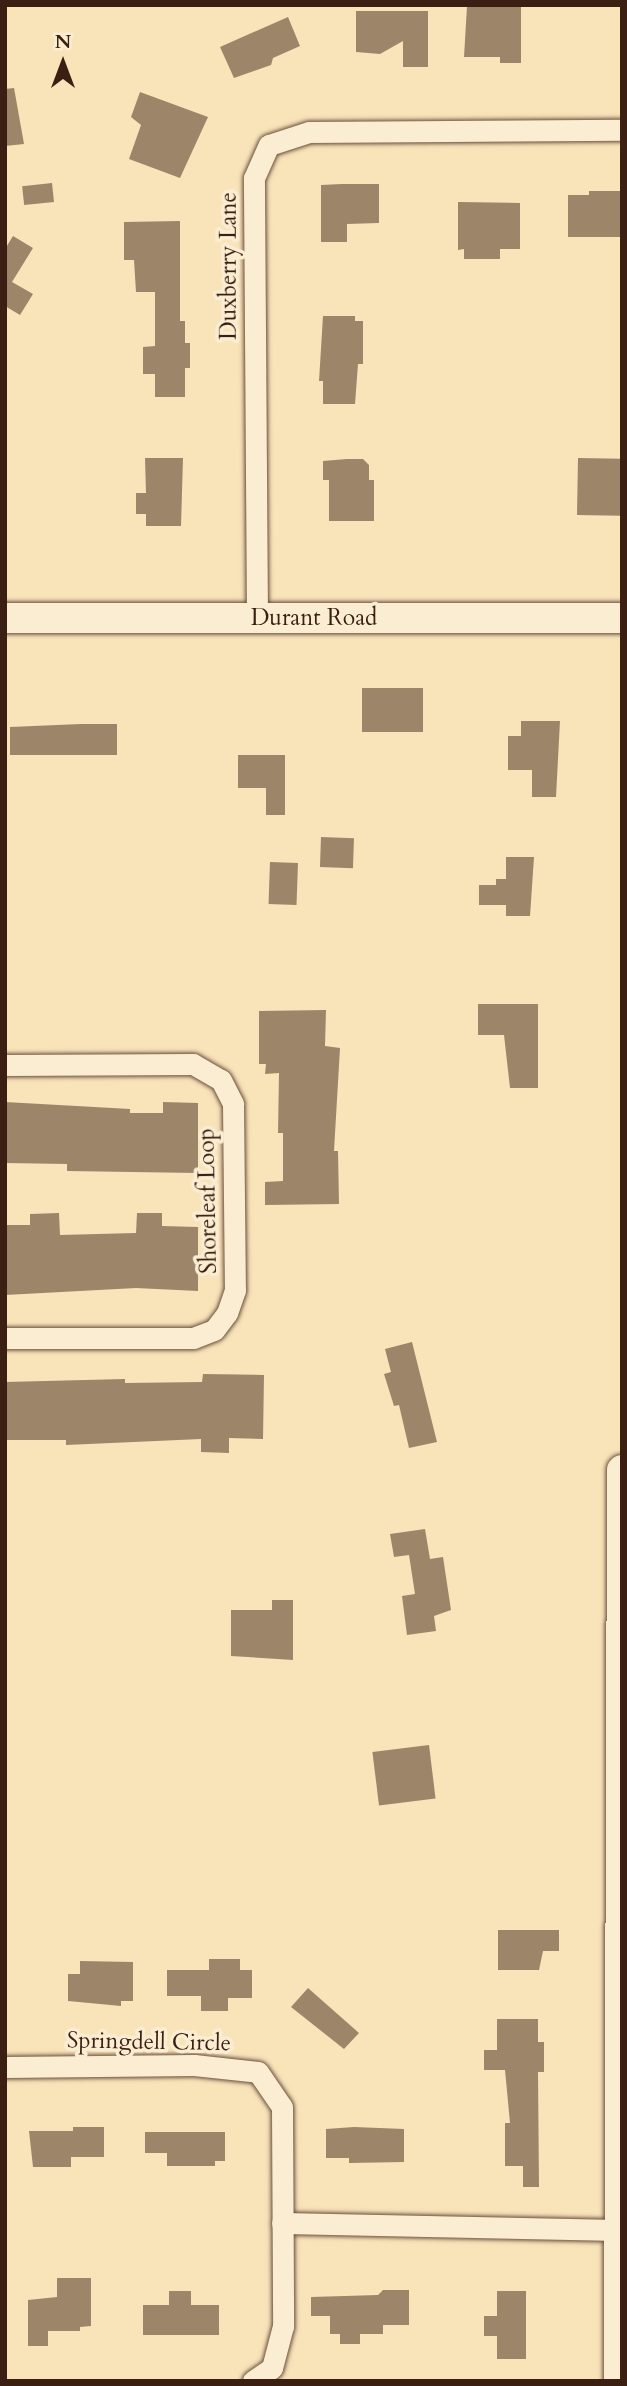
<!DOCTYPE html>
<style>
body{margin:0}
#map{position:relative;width:627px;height:2386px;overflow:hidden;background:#f9e3b9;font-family:Cardo,serif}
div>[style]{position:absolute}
.building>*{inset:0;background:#9d8569;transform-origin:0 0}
.roads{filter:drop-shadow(0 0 2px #6a503c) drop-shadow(0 0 2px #6a503c)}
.street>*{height:21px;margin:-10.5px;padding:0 10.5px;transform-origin:10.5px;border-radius:10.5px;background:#fbedd2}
.secondary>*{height:30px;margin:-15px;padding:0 15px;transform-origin:15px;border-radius:15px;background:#fbedd2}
span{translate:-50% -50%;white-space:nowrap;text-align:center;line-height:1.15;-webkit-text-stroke:7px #fbedd2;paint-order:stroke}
.street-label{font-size:23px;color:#3a1f12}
.frame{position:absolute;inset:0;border:7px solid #3a1f12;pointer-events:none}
.north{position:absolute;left:28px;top:28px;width:70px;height:70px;-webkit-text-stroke:5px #fbedd2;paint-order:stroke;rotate:0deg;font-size:19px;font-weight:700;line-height:28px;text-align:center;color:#3a1f12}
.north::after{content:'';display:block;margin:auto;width:24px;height:32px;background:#3a1f12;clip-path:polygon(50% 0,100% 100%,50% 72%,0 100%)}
</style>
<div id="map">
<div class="building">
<div style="clip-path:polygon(521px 5px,521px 63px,500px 63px,500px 57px,464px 57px,467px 6px)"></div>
<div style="clip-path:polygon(356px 11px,428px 11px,428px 67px,403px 67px,403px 41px,380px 54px,356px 52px)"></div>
<div style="clip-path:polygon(288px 17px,300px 46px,273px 58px,271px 65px,234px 78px,220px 47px)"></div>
<div style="clip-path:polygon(14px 88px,24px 144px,5px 146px,5px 89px)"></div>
<div style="clip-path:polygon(140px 92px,208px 117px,180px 178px,129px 159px,141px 125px,131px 117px)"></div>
<div style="left:52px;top:183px;width:19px;height:30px;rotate:84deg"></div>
<div style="clip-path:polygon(342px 184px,379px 184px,379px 223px,347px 224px,347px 242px,321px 242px,321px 185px)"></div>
<div style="clip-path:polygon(589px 191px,622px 191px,622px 237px,568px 237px,568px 195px,589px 195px)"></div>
<div style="clip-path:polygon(458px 202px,520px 203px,520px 249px,500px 249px,500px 259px,464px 259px,464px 249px,458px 250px)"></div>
<div style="clip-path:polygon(180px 221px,180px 321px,185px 321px,185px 343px,190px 343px,190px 368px,185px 368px,185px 397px,155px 397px,155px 374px,143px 374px,143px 347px,155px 346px,155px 292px,136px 292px,134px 260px,124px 260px,124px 222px)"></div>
<div style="clip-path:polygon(13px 236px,33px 248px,12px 282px,33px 294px,20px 315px,5px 306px,5px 249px)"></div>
<div style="clip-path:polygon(323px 316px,355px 316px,355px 321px,363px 321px,363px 364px,358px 364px,355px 404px,323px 404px,323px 381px,319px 381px)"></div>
<div style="clip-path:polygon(145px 458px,183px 458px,181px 526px,146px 526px,146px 514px,136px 514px,136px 493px,146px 493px)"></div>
<div style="left:578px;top:458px;width:44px;height:57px;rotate:1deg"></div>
<div style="clip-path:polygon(347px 459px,363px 459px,369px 465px,369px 480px,374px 480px,374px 521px,329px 521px,329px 480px,323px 480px,323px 461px)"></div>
<div style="left:362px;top:688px;width:61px;height:44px"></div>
<div style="clip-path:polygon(521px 721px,560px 721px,556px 797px,532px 797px,532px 770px,508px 770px,508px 736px,521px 736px)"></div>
<div style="clip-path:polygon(81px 724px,117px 724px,117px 755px,10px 755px,10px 727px)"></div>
<div style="clip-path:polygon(238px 755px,285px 755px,285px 815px,266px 815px,266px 788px,238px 788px)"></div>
<div style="left:321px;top:837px;width:33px;height:30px;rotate:2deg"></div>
<div style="clip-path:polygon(506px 857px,534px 857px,530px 916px,506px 916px,506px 905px,479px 905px,479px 885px,496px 885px,496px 879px,506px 879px)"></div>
<div style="left:270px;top:862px;width:28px;height:42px;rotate:2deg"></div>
<div style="clip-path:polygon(478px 1004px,538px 1004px,538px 1088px,510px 1088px,504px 1035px,478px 1035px)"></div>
<div style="clip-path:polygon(326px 1010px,325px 1046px,340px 1048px,334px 1151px,338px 1151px,339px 1204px,265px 1205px,265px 1182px,283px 1181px,283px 1133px,278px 1133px,279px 1073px,265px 1074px,266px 1064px,259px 1064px,259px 1011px)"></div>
<div style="clip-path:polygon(5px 1102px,130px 1109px,130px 1113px,163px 1113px,163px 1102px,198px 1103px,198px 1173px,67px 1171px,67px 1164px,5px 1163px)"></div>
<div style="clip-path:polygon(59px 1213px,60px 1235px,136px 1233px,137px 1213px,162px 1213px,162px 1226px,198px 1227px,198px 1291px,136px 1288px,5px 1295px,5px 1225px,30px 1225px,30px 1214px)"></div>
<div style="clip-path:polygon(412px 1342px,437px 1442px,409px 1448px,399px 1405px,394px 1406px,384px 1374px,391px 1372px,385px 1349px)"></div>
<div style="clip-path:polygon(203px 1374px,264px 1375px,263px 1439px,229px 1438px,229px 1453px,201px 1452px,201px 1439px,66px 1445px,66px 1440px,5px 1440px,5px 1382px,125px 1379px,125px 1383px,202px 1382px)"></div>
<div style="clip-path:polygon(425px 1529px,430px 1559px,443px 1557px,451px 1610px,434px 1616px,436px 1631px,407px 1635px,402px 1596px,415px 1594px,409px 1555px,394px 1557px,390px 1534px)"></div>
<div style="clip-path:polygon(272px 1600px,293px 1600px,293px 1660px,231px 1656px,231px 1610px,272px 1610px)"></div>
<div style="left:429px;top:1745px;width:54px;height:57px;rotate:83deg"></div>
<div style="clip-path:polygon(498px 1930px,559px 1930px,559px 1951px,543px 1951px,539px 1970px,498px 1970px)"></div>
<div style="clip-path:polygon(209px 1959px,240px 1959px,240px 1970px,252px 1970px,252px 1998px,228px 1998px,228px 2011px,201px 2011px,201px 1996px,167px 1996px,167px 1970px,209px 1970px)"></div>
<div style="clip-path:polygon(80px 1961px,133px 1962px,133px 2001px,121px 2001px,121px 2006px,68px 2001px,68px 1974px,80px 1974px)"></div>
<div style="clip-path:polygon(308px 1988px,359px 2033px,344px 2049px,291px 2007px)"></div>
<div style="clip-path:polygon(497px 2019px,538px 2019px,538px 2042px,544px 2042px,544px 2072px,538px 2072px,539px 2187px,523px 2187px,523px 2166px,505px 2166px,505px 2123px,510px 2123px,505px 2070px,484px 2070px,484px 2050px,497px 2050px)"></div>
<div style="clip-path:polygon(73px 2127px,104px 2127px,104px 2157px,71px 2157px,71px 2167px,33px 2167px,29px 2131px,73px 2131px)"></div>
<div style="clip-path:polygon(354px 2127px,404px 2129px,404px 2162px,349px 2163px,349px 2158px,326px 2158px,326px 2129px)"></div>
<div style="clip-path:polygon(145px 2132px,225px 2132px,225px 2161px,215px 2161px,215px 2166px,167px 2166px,167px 2153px,145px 2153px)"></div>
<div style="clip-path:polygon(57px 2278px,91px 2278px,91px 2326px,80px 2327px,80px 2331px,48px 2331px,48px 2346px,28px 2346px,28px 2300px,57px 2297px)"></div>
<div style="clip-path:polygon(383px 2290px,409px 2290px,409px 2325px,383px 2325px,383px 2334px,360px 2334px,360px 2344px,340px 2344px,340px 2334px,330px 2334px,330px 2316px,311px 2316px,311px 2297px,378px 2295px)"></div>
<div style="clip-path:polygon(169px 2291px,191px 2291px,191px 2305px,219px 2305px,219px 2335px,143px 2335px,143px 2305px,169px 2305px)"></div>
<div style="clip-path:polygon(497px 2291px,526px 2291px,526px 2359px,497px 2359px,497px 2336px,484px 2336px,484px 2316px,497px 2316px)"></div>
</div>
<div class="roads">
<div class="street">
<div style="left:257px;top:618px;width:440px;rotate:-90.4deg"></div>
<div style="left:254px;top:178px;width:36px;rotate:-66deg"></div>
<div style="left:269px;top:145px;width:42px;rotate:-18deg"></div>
<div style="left:309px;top:132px;width:313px;rotate:-0.4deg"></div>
<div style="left:5px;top:1065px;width:188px;rotate:-0.3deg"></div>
<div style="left:193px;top:1064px;width:32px;rotate:30deg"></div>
<div style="left:221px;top:1080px;width:27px;rotate:63deg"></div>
<div style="left:233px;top:1104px;width:186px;rotate:89.4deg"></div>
<div style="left:235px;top:1290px;width:24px;rotate:109deg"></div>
<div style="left:227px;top:1313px;width:21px;rotate:127deg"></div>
<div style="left:214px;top:1330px;width:22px;rotate:159deg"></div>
<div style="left:193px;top:1338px;width:188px;rotate:180deg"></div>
<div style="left:5px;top:2067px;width:189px;rotate:-0.6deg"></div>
<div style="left:194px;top:2065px;width:64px;rotate:6.2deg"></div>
<div style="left:258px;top:2072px;width:42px;rotate:55.6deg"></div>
<div style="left:282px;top:2107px;width:219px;rotate:89.7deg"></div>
<div style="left:283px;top:2326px;width:43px;rotate:104.7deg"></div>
<div style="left:272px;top:2368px;width:23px;rotate:146deg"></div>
<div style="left:282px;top:2223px;width:337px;rotate:1.2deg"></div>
</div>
<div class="secondary">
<div style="left:5px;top:618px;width:617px"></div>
<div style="left:619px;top:2381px;width:911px;rotate:-89.81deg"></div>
</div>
</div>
<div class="street-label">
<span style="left:229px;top:266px;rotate:-90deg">Duxberry Lane</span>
<span style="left:314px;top:618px">Durant Road</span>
<span style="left:208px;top:1201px;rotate:-91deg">Shoreleaf Loop</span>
<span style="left:149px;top:2042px;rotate:1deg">Springdell Circle</span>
</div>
<div class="frame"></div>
<div class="north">N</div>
</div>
